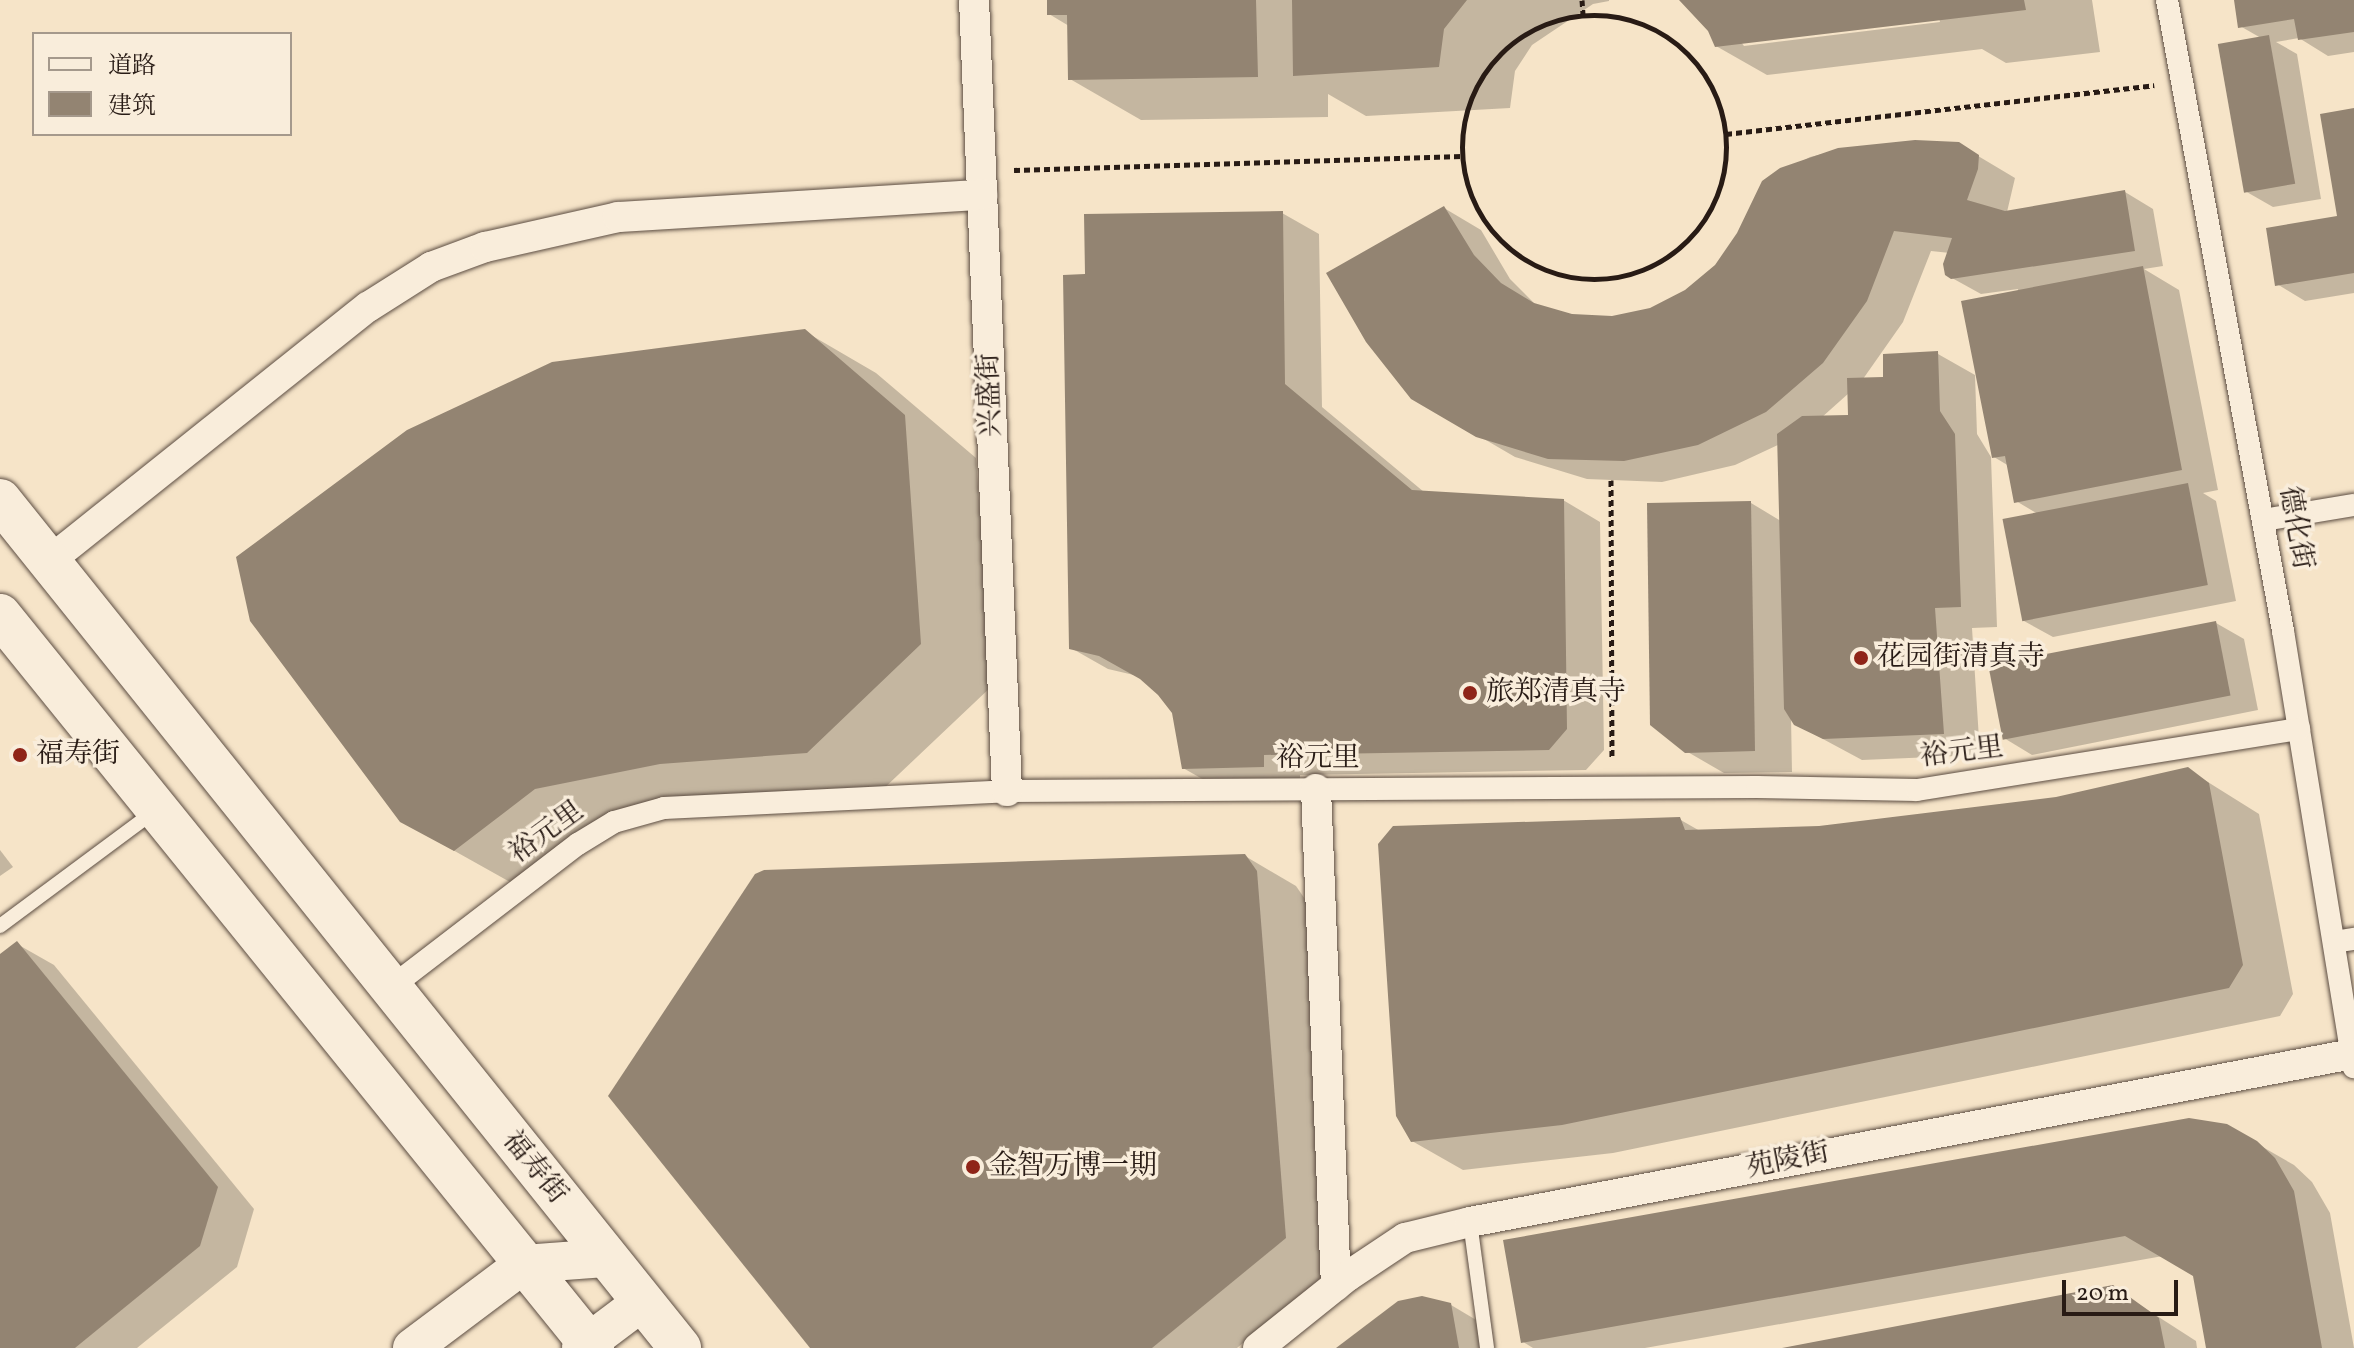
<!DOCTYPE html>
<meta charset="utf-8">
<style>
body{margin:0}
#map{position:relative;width:2354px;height:1348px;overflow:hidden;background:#f6e4c8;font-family:Vollkorn,"Noto Serif SC",serif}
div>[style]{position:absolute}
.shadow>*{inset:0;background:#0003}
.building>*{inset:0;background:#938472;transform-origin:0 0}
.path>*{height:5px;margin-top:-2.5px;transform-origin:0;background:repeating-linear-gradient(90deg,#281b15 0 6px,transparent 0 10px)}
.path>.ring{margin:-2.5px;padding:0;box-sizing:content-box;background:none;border:5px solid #281b15;border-radius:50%}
.roads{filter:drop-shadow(0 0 2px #5c4d42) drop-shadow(0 0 2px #5c4d42)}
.service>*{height:14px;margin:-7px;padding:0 7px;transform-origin:7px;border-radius:7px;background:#f9eddb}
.pedestrian>*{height:22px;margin:-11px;padding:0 11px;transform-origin:11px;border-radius:11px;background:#f9eddb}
.minor>*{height:30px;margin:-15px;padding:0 15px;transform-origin:15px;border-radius:15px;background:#f9eddb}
.tertiary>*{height:38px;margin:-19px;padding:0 19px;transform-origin:19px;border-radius:19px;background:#f9eddb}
.secondary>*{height:42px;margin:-21px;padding:0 21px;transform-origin:21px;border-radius:21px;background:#f9eddb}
.dots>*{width:22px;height:22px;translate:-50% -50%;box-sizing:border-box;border:4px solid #f9eddb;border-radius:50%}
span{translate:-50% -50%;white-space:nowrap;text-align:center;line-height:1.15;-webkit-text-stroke:7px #f9eddb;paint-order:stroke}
.street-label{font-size:28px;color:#281b15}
.poi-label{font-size:28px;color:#281b15}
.left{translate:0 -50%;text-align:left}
.legend{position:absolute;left:32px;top:32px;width:260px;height:104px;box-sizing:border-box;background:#f9eddb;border:2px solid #a5998c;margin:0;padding:10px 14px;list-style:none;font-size:24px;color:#281b15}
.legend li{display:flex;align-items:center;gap:16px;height:40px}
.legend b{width:40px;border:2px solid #a5998c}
.scale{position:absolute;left:2062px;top:1280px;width:116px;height:36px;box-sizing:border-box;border:4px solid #281b15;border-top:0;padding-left:10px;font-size:24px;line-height:28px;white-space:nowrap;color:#281b15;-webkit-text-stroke:6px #f9eddb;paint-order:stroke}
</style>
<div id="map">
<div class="shadow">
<div style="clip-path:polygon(1049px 0,1609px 0,1609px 1px,1593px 4px,1532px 45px,1515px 71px,1510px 108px,1366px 116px,1328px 94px,1328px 117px,1141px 120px,1070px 79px,1069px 26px,1049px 14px)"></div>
<div style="clip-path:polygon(evenodd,1680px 0,2092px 0,2100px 52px,2006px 63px,1982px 49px,1767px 75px,1716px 46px,1710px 30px,1680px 0,1939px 18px,1940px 22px,1744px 46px,1741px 42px,1939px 18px)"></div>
<div style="clip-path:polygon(2236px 0,2354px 0,2354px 52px,2328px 56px,2299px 38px,2276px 42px,2297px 54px,2321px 199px,2273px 207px,2245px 191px,2261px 38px,2240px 26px)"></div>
<div style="clip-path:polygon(2354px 110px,2354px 293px,2305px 301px,2277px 284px,2339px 218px)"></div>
<div style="clip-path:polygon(evenodd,1958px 144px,2015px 178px,2007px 212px,2125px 192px,2153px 209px,2163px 266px,2144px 269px,2179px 290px,2218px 490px,2203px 493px,2216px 501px,2236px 601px,2053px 637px,2024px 621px,2038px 514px,2016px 501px,2009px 466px,1994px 457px,2018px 289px,1981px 294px,1952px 278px,1950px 253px,1931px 251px,1903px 322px,1863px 379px,1886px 379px,1938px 354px,1975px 375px,1977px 434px,1991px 457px,1997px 627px,1972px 628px,1980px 755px,1862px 760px,1795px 724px,1791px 716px,1792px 772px,1724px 773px,1686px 751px,1751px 503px,1781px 521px,1780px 444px,1735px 465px,1662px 482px,1587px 479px,1515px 457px,1412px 397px,1444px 208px,1481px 230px,1510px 279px,1537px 306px,1572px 316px,1612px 318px,1650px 310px,1686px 292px,1716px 266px,1739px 234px,1763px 182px,1810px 157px,1839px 150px,1958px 144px,1849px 393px,1850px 417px,1821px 418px,1849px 393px)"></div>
<div style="clip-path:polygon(1282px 213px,1319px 234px,1322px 407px,1424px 492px,1563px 500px,1600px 522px,1604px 750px,1586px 770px,1300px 775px,1300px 788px,1220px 789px,1183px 768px,1174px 712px,1159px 694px,1138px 676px,1108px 669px,1071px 648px,1087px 276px)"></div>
<div style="clip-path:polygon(804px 331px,876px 373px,976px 458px,992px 686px,879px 793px,732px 804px,607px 829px,526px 891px,401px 821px)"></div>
<div style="clip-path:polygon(2216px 623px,2244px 639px,2258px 710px,2032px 755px,2004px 738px)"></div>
<div style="clip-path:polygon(2187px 769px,2259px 814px,2293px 994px,2280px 1016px,1613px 1153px,1463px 1170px,1412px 1141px,1679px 819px,1700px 831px,1819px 828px,2056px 799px)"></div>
<div style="clip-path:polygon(0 850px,13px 867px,0 876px)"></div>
<div style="clip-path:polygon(1245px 856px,1296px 886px,1307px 902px,1336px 1267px,1237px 1348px,814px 1348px,611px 1096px,757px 875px)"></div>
<div style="clip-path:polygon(17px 944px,54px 965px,254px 1209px,237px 1267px,137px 1348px,0 1348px,0 957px)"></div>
<div style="clip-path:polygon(2226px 1126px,2294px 1165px,2312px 1182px,2330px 1213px,2354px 1348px,2208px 1348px,2195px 1275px,2163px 1256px,1645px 1348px,1533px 1348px,1523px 1342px)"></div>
<div style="clip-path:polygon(2112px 1287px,2196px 1341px,2197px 1348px,1785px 1348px)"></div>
<div style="clip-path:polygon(1451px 1305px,1488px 1327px,1493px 1348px,1339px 1348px)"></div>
</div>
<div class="building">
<div style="clip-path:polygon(1047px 0,1256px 0,1258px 77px,1068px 80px,1067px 15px,1047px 15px)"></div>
<div style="clip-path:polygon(1292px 0,1467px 0,1444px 29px,1439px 67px,1293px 76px)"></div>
<div style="clip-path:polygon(1679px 0,2024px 0,2026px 10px,1715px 47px,1708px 31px)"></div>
<div style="clip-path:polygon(2234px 0,2354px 0,2354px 32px,2298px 40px,2294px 19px,2238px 28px)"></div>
<div style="left:2269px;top:35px;width:151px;height:52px;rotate:80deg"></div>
<div style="clip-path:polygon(2354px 108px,2354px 273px,2275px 286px,2266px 228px,2337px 216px,2320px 114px)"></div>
<div style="clip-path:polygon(1915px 140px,1959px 142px,1979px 155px,1978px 169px,1967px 200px,2005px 211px,2125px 190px,2135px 251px,1951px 279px,1945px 275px,1943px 264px,1952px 238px,1894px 231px,1867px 301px,1823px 363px,1766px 412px,1698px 445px,1624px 461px,1548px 459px,1476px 437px,1411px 399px,1366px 342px,1326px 273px,1444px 206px,1474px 255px,1501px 283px,1534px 303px,1572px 314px,1612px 316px,1650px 308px,1685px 290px,1715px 265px,1737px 233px,1762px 181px,1780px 168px,1838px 148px)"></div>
<div style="clip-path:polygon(1283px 211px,1285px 384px,1412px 490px,1564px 499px,1567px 729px,1549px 750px,1264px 755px,1264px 767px,1182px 769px,1172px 713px,1158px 695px,1140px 679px,1099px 656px,1069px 649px,1063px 275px,1085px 274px,1084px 214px)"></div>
<div style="clip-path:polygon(2143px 266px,2182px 470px,2014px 503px,2005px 456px,1992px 458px,1961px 301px)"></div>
<div style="clip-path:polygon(805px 329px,905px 415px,921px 644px,807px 753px,660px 764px,535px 789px,454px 851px,400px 822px,250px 621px,236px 557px,407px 430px,552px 362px)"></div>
<div style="clip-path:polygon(1938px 351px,1940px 411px,1955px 434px,1961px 607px,1935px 608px,1944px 734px,1823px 739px,1794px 725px,1784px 709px,1777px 434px,1802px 416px,1848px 415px,1847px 378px,1883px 377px,1883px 354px)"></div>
<div style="left:2188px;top:483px;width:104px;height:189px;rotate:79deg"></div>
<div style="clip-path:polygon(1751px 501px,1755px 751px,1685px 753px,1650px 725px,1647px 503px)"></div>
<div style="left:2216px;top:621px;width:76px;height:232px;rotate:79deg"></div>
<div style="clip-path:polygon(2188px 767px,2209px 783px,2243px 965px,2229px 988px,1562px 1125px,1411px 1142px,1396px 1116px,1378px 844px,1393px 826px,1680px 817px,1685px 830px,1819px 826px,2056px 797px)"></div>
<div style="clip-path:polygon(1245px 854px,1257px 871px,1286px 1238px,1152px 1348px,810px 1348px,608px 1096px,755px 874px,764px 870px)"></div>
<div style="clip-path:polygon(17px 941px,218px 1187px,200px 1246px,75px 1348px,0 1348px,0 954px)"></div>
<div style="clip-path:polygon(2189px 1118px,2227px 1124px,2257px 1141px,2275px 1158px,2294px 1191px,2322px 1348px,2206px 1348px,2193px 1276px,2125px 1236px,1521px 1343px,1503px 1240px)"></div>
<div style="clip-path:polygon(2113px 1285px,2159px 1318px,2165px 1348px,1782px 1348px)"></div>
<div style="clip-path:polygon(1422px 1296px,1451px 1303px,1459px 1348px,1336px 1348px,1398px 1301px)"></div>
</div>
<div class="path">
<div style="left:1582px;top:0;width:15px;rotate:86deg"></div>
<div class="ring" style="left:1462px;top:15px;width:259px;height:259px"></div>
<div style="left:1726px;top:134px;width:431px;rotate:-6.5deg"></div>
<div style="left:1014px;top:170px;width:448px;rotate:-1.8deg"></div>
<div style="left:1611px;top:480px;width:278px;rotate:89.8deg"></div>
</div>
<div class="roads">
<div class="service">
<div style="left:0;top:926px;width:193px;rotate:-36.6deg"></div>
<div style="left:1470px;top:1222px;width:127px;rotate:82.3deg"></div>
</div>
<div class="pedestrian">
<div style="left:2167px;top:0;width:642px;rotate:79.58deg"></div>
<div style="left:2283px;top:631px;width:442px;rotate:80.8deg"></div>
<div style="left:2263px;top:520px;width:92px;rotate:-9.4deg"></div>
<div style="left:2334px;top:942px;width:20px;rotate:-9deg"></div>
<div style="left:390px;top:988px;width:237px;rotate:-37.5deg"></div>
<div style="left:578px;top:844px;width:42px;rotate:-31.4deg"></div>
<div style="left:614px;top:822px;width:52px;rotate:-15.6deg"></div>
<div style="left:664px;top:808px;width:343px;rotate:-2.8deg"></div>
<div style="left:1007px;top:791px;width:750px;rotate:-0.31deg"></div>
<div style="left:1757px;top:787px;width:160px;rotate:1.1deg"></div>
<div style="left:1917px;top:790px;width:387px;rotate:-9.1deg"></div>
</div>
<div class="minor">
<div style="left:974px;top:0;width:792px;rotate:87.61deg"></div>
<div style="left:48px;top:562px;width:409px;rotate:-38.6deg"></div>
<div style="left:368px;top:307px;width:75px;rotate:-32.4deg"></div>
<div style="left:431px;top:267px;width:58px;rotate:-20.3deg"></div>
<div style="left:485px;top:247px;width:136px;rotate:-12.7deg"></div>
<div style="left:618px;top:217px;width:365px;rotate:-3.5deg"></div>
<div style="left:1316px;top:789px;width:497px;rotate:87.7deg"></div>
<div style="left:1258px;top:1348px;width:115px;rotate:-38.7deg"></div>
<div style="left:1348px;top:1276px;width:69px;rotate:-33.7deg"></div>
<div style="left:1405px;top:1238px;width:67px;rotate:-13.8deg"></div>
<div style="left:1470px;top:1222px;width:898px;rotate:-10.78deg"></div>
</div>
<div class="tertiary">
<div style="left:412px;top:1348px;width:140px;rotate:-36.9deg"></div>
<div style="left:524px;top:1264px;width:81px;rotate:-4.2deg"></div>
<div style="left:581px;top:1348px;width:76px;rotate:-37deg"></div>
</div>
<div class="secondary">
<div style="left:0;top:500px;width:1087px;rotate:51.27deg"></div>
<div style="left:0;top:615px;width:943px;rotate:51.03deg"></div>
</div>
</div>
<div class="dots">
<div style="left:1861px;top:658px;background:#8f2418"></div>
<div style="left:1470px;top:693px;background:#8f2418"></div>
<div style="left:20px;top:755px;background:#8f2418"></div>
<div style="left:973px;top:1167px;background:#8f2418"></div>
</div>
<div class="street-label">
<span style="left:991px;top:395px;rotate:-92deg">兴盛街</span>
<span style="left:2295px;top:528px;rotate:80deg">德化街</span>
<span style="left:1962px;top:753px;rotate:-7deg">裕元里</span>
<span style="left:1318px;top:759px">裕元里</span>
<span style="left:547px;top:833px;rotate:-36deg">裕元里</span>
<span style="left:1788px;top:1161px;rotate:-11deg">苑陵街</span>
<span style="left:534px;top:1168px;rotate:51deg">福寿街</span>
</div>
<div class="poi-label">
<span class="left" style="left:1877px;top:658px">花园街清真寺</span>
<span class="left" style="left:1486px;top:693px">旅郑清真寺</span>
<span class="left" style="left:36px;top:755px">福寿街</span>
<span class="left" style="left:989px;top:1167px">金智万博一期</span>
</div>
<ul class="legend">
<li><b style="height:10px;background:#f9eddb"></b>道路</li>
<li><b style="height:22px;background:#938472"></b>建筑</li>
</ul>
<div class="scale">20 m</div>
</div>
